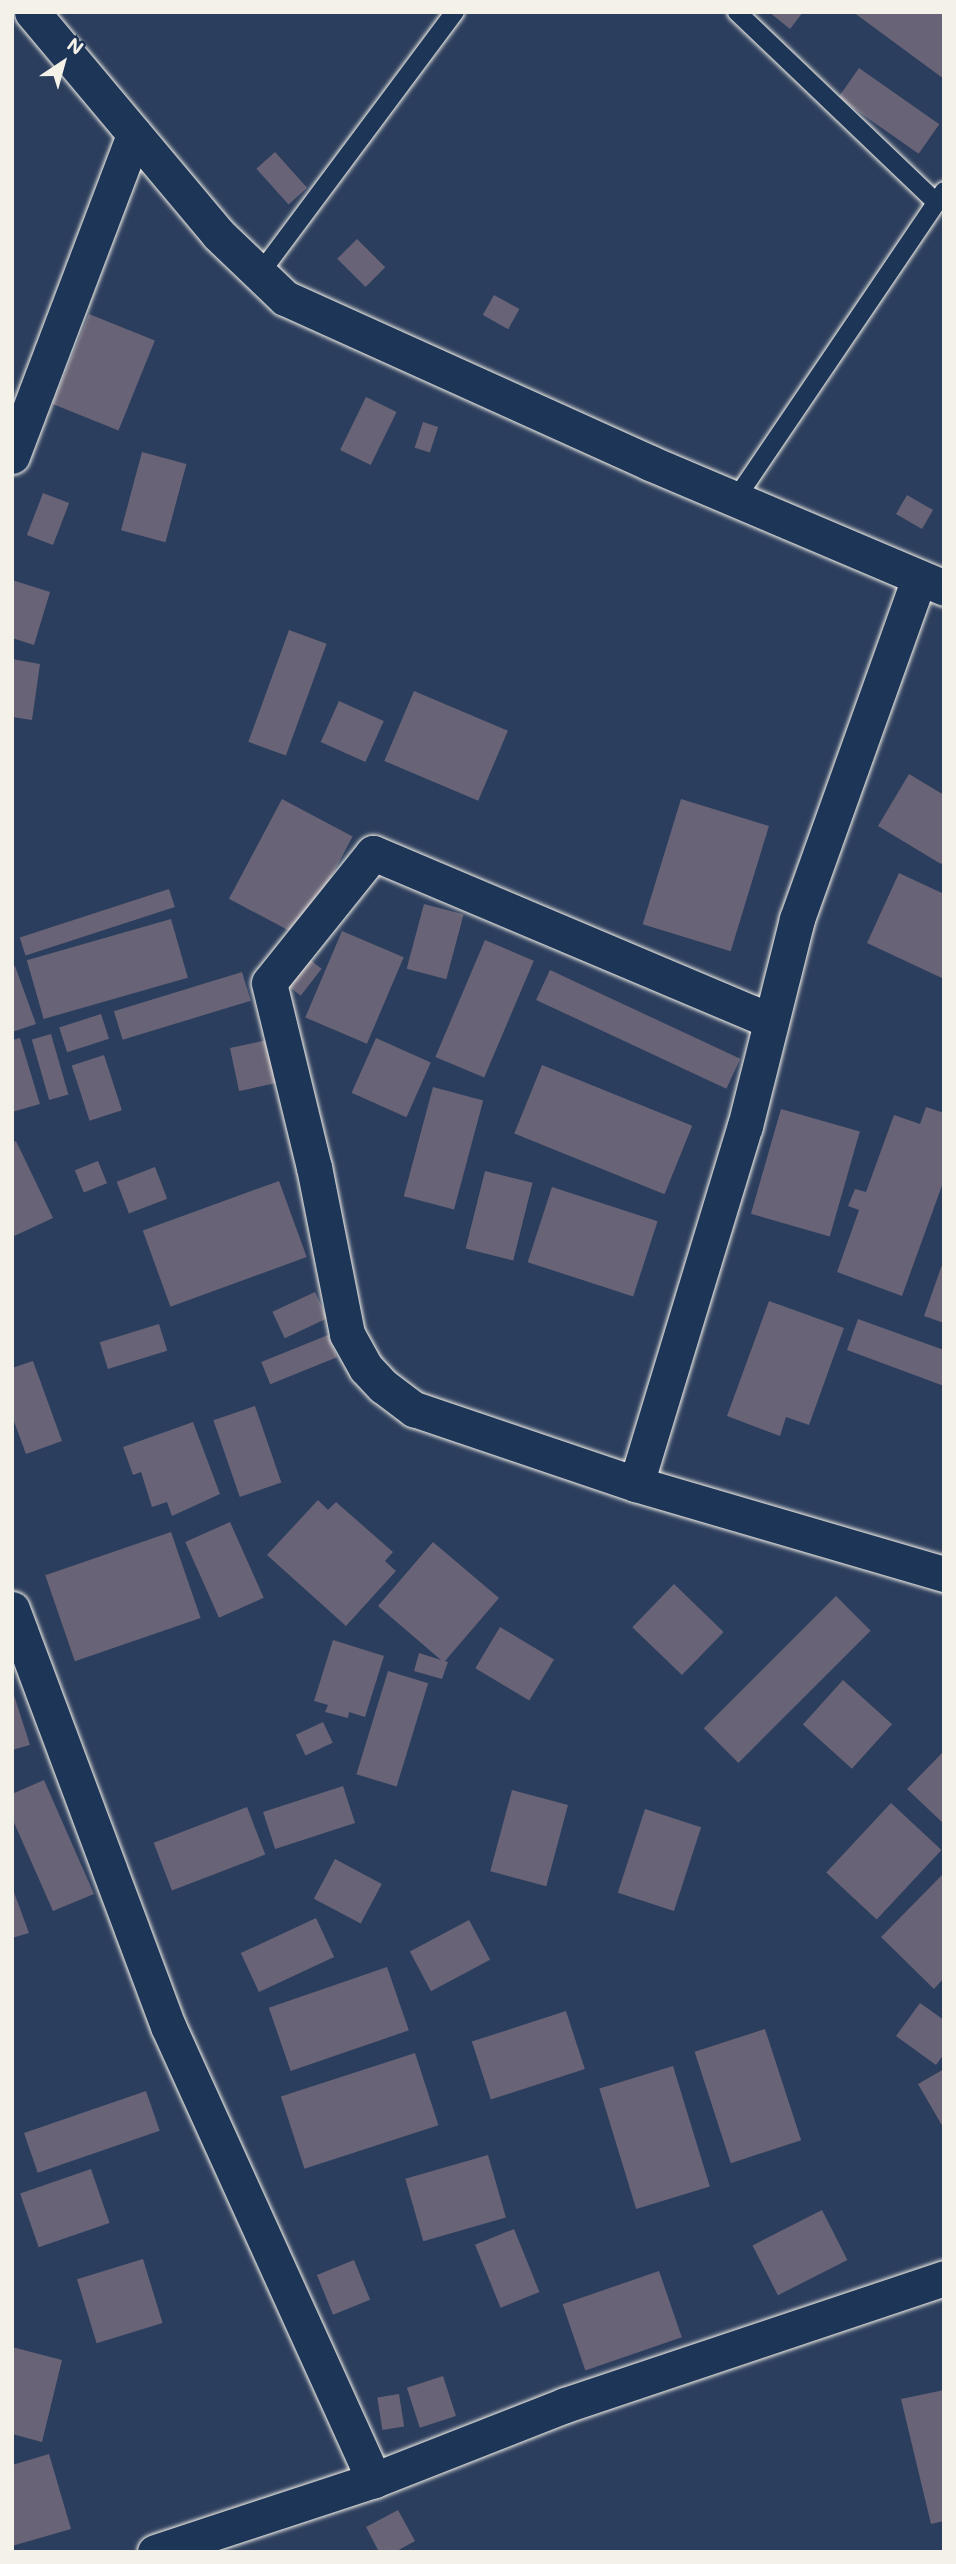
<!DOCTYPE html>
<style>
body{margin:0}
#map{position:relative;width:956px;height:2564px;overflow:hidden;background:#2c3e5d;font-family:Mali,sans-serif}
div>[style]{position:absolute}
.building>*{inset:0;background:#686376;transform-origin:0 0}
.roads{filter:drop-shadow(0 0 2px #f4f1e8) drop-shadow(0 0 2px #f4f1e8)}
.service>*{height:18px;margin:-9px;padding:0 9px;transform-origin:9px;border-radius:9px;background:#1d3557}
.minor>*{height:35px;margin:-17.5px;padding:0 17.5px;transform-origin:17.5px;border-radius:17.5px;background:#1d3557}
span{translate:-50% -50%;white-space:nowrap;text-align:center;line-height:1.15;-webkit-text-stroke:5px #1d3557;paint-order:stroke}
.frame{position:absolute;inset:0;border:14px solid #f4f1e8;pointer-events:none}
.north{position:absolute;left:28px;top:28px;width:70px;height:70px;-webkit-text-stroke:5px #1d3557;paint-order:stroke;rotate:36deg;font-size:19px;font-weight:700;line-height:28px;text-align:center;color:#f4f1e8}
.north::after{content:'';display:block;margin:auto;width:24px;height:32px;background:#f4f1e8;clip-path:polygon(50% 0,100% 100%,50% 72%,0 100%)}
</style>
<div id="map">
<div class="building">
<div style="clip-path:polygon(769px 12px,803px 12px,790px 29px)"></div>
<div style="clip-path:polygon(853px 12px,944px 12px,944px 79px)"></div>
<div style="left:859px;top:68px;width:98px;height:36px;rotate:35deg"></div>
<div style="left:275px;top:152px;width:48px;height:25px;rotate:48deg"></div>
<div style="left:357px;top:239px;width:40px;height:28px;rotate:45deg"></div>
<div style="left:494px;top:295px;width:29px;height:23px;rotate:29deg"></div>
<div style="left:89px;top:314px;width:71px;height:97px;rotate:22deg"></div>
<div style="left:366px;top:397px;width:34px;height:59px;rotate:26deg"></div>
<div style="left:423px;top:422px;width:16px;height:27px;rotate:18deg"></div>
<div style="left:142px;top:452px;width:46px;height:81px;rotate:15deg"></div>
<div style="left:43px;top:493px;width:28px;height:45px;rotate:21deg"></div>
<div style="left:907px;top:495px;width:30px;height:22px;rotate:30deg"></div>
<div style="clip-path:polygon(12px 580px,50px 592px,34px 645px,12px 638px)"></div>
<div style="left:289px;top:630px;width:40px;height:119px;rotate:20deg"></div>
<div style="clip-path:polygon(12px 659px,40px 664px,32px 720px,12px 717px)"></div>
<div style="left:414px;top:691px;width:102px;height:76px;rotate:23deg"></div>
<div style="left:339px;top:701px;width:49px;height:45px;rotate:24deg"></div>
<div style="clip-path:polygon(909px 774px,944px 795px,944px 860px,941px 864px,878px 826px)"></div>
<div style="left:282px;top:799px;width:80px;height:113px;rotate:28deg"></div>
<div style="left:681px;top:799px;width:92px;height:131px;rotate:17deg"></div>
<div style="clip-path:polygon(899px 873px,944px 894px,944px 979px,867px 943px)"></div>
<div style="left:169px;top:889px;width:19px;height:157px;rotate:72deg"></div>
<div style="left:424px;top:904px;width:41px;height:67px;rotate:15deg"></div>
<div style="left:171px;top:919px;width:61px;height:150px;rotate:74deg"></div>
<div style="left:342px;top:931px;width:67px;height:94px;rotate:23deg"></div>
<div style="left:485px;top:940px;width:53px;height:127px;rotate:23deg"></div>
<div style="left:309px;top:959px;width:16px;height:34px;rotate:38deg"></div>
<div style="clip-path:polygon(15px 966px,36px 1024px,12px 1032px,12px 967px)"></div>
<div style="left:550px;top:970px;width:210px;height:33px;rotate:25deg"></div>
<div style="left:242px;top:972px;width:30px;height:134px;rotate:73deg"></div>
<div style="left:101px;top:1014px;width:26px;height:44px;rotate:72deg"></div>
<div style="left:51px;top:1034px;width:63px;height:20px;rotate:74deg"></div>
<div style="clip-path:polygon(20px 1038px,40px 1104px,12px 1112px,12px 1040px)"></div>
<div style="left:376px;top:1038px;width:60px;height:60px;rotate:24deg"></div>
<div style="left:272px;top:1039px;width:44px;height:43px;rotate:78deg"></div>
<div style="left:104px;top:1055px;width:58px;height:34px;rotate:72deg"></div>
<div style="left:542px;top:1065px;width:162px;height:74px;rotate:22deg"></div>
<div style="left:433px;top:1087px;width:52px;height:113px;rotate:15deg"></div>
<div style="clip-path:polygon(926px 1107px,944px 1113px,944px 1180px,902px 1296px,837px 1272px,859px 1210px,848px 1206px,855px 1189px,866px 1192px,894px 1115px,920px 1124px)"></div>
<div style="left:781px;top:1109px;width:82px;height:109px;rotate:16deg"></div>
<div style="clip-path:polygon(16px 1141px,53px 1218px,12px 1237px,12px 1143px)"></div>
<div style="left:98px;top:1161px;width:24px;height:25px;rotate:68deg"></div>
<div style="left:155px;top:1167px;width:34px;height:41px;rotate:69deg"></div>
<div style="left:485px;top:1171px;width:49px;height:80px;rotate:14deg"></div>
<div style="left:279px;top:1181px;width:81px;height:145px;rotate:70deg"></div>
<div style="left:552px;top:1187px;width:111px;height:79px;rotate:18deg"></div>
<div style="clip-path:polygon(943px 1262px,944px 1262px,944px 1323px,924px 1316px)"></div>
<div style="left:315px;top:1292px;width:29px;height:47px;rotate:65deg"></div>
<div style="clip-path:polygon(769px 1301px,844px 1328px,809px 1425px,786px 1417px,780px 1436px,727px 1416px)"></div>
<div style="clip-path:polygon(858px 1319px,944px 1350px,944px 1386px,847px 1350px)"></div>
<div style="left:159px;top:1324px;width:28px;height:62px;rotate:73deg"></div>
<div style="left:328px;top:1335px;width:24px;height:72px;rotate:68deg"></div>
<div style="clip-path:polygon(33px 1361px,62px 1441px,26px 1454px,12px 1416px,12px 1368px)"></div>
<div style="left:255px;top:1406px;width:81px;height:44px;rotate:71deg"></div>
<div style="clip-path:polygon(193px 1422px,220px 1494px,172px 1516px,167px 1502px,152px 1507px,141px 1472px,133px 1475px,123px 1447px)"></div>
<div style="clip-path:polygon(318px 1500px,328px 1510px,336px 1502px,393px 1552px,385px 1561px,396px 1571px,346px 1626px,267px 1555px)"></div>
<div style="left:230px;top:1522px;width:83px;height:49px;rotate:66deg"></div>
<div style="left:171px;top:1532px;width:91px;height:133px;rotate:71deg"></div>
<div style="clip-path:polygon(433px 1542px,499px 1598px,445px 1661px,448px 1662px,442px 1679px,414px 1671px,419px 1653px,441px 1660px,378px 1606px)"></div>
<div style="left:674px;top:1584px;width:69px;height:60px;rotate:44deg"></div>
<div style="left:836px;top:1596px;width:49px;height:187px;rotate:45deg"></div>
<div style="left:500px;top:1627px;width:63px;height:48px;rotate:31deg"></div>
<div style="clip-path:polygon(333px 1640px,384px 1656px,365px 1717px,349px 1712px,348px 1718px,325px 1712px,328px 1705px,314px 1701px)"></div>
<div style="left:388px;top:1671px;width:42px;height:108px;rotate:17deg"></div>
<div style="left:843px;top:1680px;width:66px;height:60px;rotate:42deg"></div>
<div style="clip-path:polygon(12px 1689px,30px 1745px,12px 1750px)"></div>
<div style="left:323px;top:1722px;width:23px;height:30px;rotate:65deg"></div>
<div style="clip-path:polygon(944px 1751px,944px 1824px,907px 1789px)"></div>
<div style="clip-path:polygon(44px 1780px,94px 1894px,53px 1911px,12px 1818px,12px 1794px)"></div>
<div style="left:343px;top:1786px;width:39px;height:84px;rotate:72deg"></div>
<div style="left:512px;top:1790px;width:58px;height:84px;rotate:15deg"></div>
<div style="left:891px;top:1803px;width:69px;height:95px;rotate:43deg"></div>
<div style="left:247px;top:1807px;width:51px;height:100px;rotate:69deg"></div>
<div style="left:645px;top:1809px;width:59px;height:88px;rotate:18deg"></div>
<div style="left:335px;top:1859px;width:53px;height:45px;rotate:28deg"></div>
<div style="clip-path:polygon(944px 1873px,944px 1978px,934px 1989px,881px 1937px)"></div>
<div style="clip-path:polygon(12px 1887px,29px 1933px,12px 1938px)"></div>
<div style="left:316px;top:1918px;width:43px;height:83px;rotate:65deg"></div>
<div style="left:469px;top:1920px;width:45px;height:67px;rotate:62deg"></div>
<div style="left:387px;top:1967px;width:67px;height:125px;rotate:71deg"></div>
<div style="clip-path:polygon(920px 2003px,944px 2020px,944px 2054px,936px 2065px,896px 2036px)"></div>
<div style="left:566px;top:2011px;width:61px;height:99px;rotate:72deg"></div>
<div style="left:765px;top:2029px;width:117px;height:74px;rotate:72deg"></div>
<div style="left:415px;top:2053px;width:76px;height:141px;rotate:72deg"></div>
<div style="left:673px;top:2066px;width:126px;height:77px;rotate:73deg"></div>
<div style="clip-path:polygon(944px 2069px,944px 2129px,918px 2084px)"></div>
<div style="left:146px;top:2091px;width:42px;height:129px;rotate:71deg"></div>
<div style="left:488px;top:2155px;width:65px;height:86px;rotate:74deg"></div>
<div style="left:91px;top:2169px;width:57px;height:75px;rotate:71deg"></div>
<div style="left:822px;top:2210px;width:56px;height:78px;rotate:63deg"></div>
<div style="left:514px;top:2229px;width:68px;height:42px;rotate:68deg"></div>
<div style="left:143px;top:2259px;width:67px;height:69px;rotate:73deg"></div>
<div style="left:354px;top:2260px;width:43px;height:40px;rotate:68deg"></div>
<div style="left:659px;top:2271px;width:70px;height:102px;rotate:71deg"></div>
<div style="clip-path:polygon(12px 2347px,62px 2360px,42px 2442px,12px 2434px)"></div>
<div style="left:443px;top:2376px;width:42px;height:38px;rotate:72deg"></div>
<div style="clip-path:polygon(944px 2390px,944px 2521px,931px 2524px,901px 2399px)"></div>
<div style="left:399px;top:2394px;width:33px;height:22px;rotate:81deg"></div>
<div style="clip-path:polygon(49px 2454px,71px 2529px,12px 2546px,12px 2465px)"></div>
<div style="clip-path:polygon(398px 2510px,415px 2541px,395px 2552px,379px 2552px,366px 2527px)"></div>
</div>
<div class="roads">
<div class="service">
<div style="left:737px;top:12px;width:275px;rotate:43.7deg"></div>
<div style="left:261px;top:272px;width:324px;rotate:-53.3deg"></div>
<div style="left:735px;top:500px;width:373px;rotate:-55.9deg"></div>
</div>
<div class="minor">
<div style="left:32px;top:12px;width:290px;rotate:50deg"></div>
<div style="left:218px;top:234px;width:93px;rotate:43.7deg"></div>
<div style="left:285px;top:298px;width:401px;rotate:24.3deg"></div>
<div style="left:650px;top:463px;width:319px;rotate:23deg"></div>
<div style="left:12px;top:456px;width:344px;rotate:-69.2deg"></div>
<div style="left:771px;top:1021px;width:432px;rotate:-157.1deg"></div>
<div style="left:373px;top:853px;width:166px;rotate:128.7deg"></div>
<div style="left:269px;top:983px;width:189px;rotate:76.3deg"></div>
<div style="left:314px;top:1167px;width:170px;rotate:78.8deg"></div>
<div style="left:347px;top:1334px;width:39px;rotate:61deg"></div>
<div style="left:366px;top:1368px;width:25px;rotate:47deg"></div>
<div style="left:383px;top:1386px;width:39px;rotate:37deg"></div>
<div style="left:414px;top:1409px;width:234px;rotate:18.7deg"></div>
<div style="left:636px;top:1484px;width:321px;rotate:16.3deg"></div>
<div style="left:636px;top:1484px;width:374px;rotate:-73.1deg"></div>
<div style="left:745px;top:1126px;width:213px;rotate:-75.9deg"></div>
<div style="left:797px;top:919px;width:361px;rotate:-70.3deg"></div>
<div style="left:12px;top:1609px;width:445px;rotate:69.5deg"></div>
<div style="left:168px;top:2026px;width:499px;rotate:65.6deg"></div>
<div style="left:155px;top:2552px;width:231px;rotate:-18.2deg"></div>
<div style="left:374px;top:2480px;width:205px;rotate:-21.4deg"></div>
<div style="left:565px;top:2405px;width:400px;rotate:-18.5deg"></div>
</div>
</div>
<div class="frame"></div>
<div class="north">N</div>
</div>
